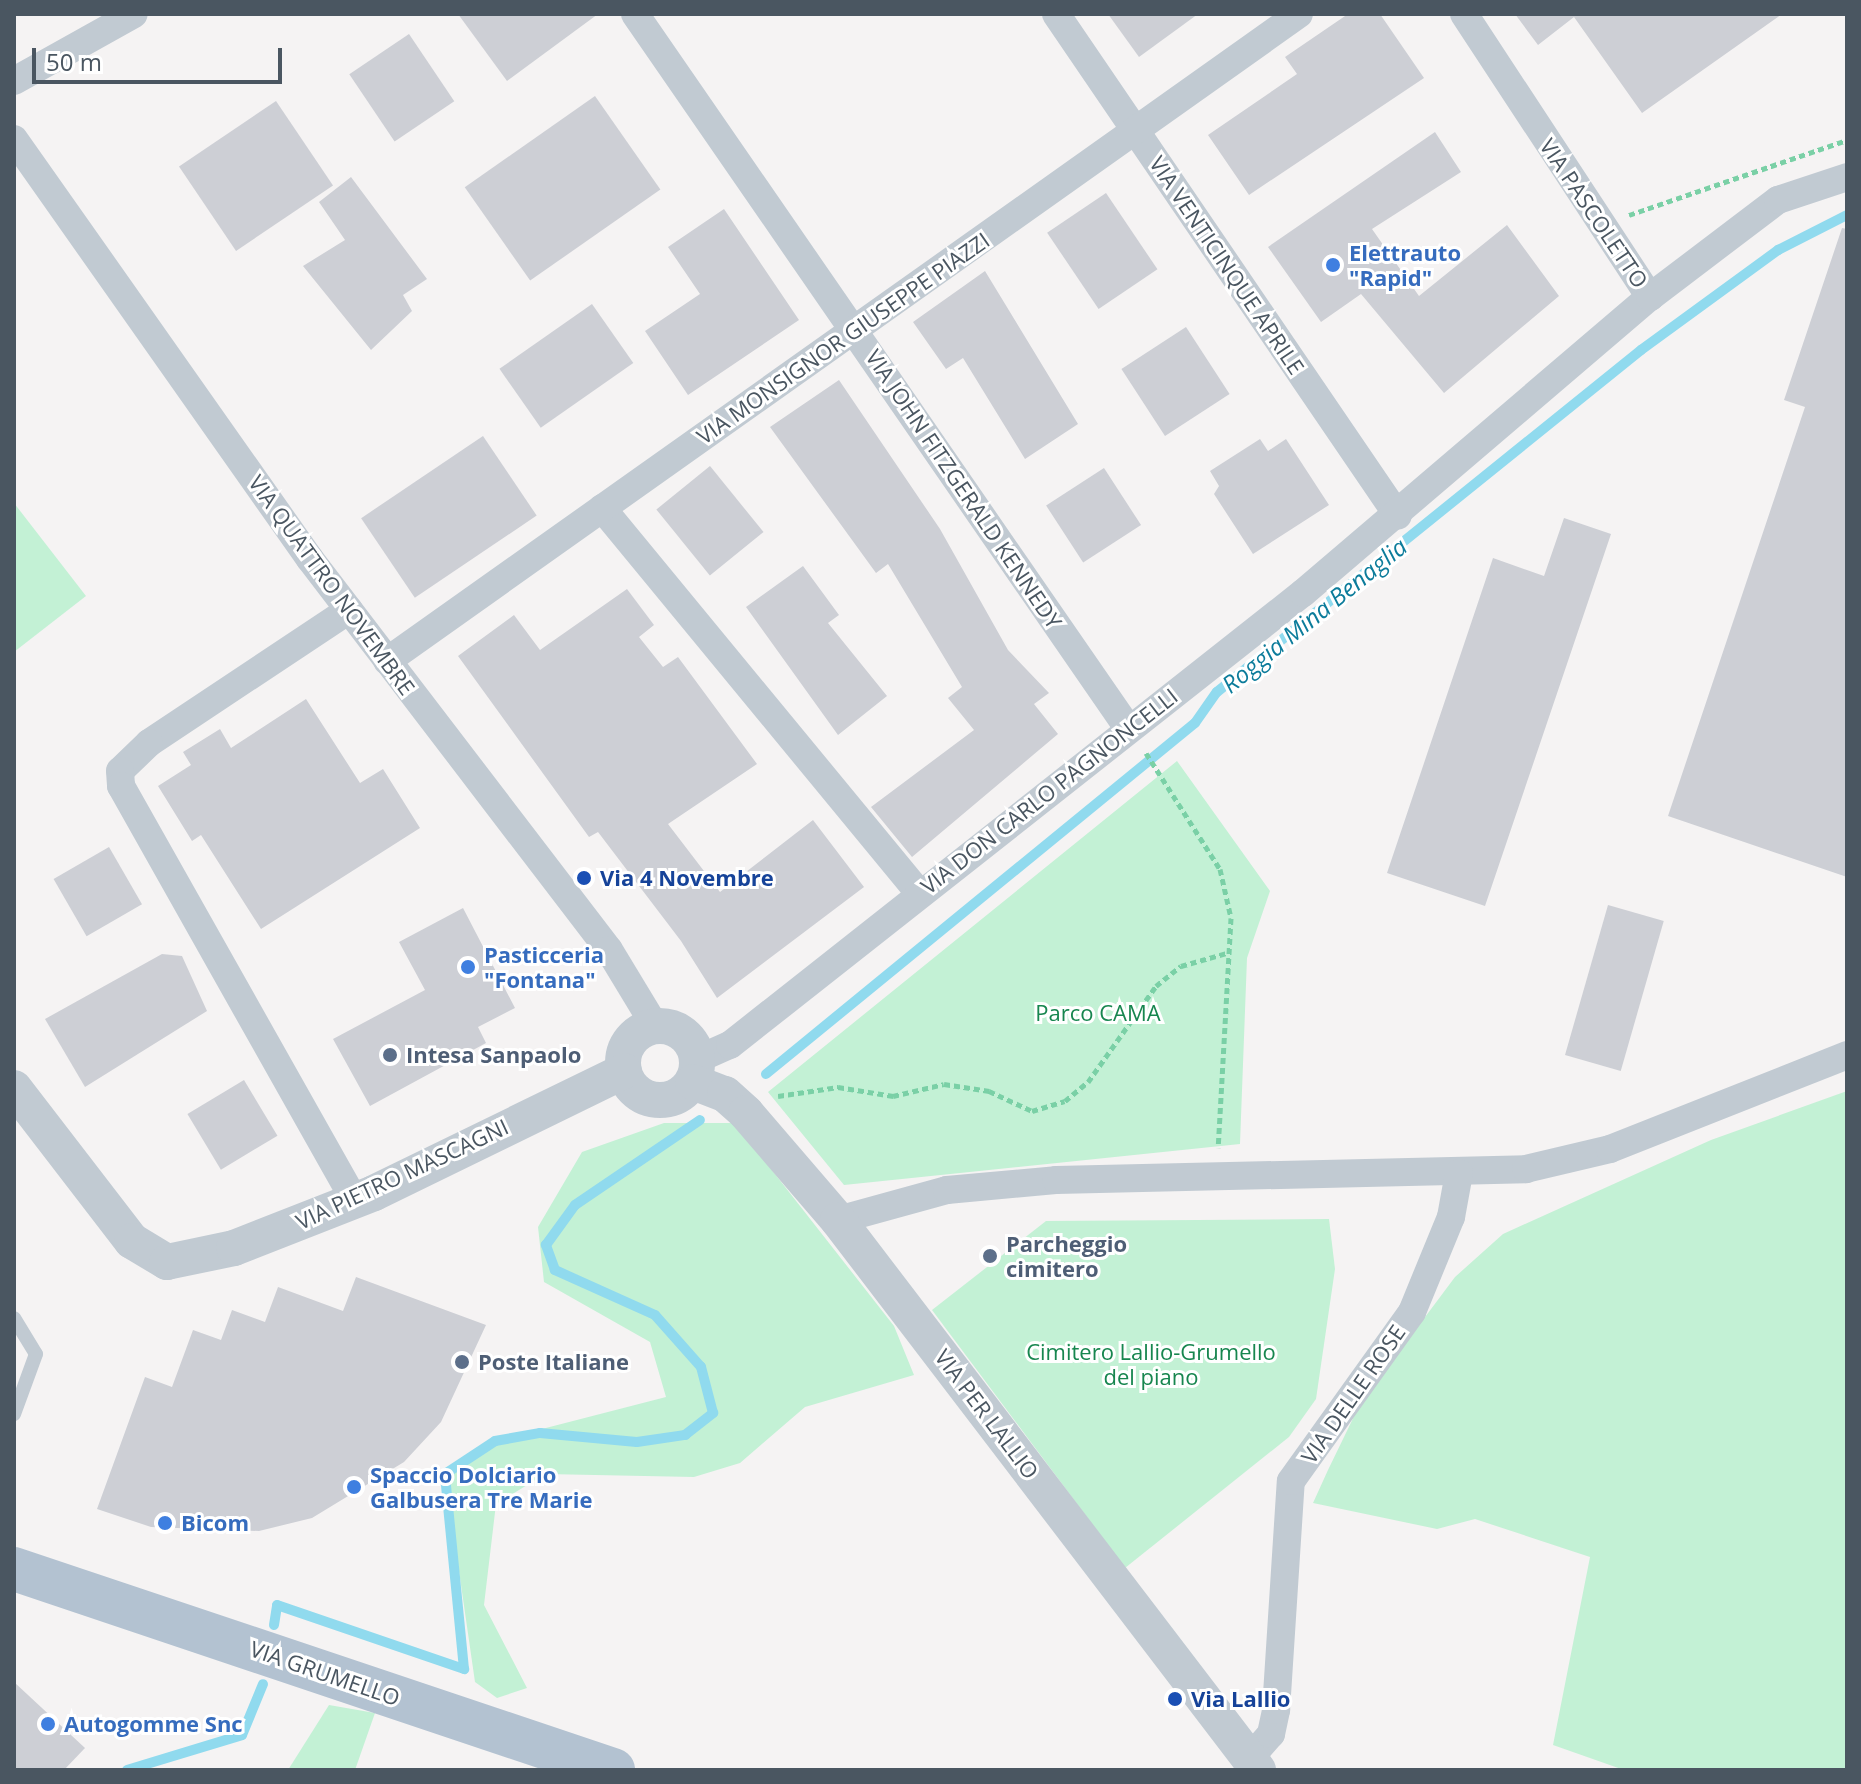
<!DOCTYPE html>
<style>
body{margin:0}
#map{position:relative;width:1861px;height:1784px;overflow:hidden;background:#f5f3f3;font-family:"Open Sans",sans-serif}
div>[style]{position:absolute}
.green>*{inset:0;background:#c3f1d5}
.stream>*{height:10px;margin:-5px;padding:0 5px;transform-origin:5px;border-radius:5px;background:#90daee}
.building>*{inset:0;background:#cdcfd5;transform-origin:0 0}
.path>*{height:5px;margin-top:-2.5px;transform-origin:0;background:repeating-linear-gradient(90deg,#7ad0a6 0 6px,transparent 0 10px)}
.service>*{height:14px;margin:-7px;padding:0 7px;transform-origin:7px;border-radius:7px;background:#c1cad2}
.minor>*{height:28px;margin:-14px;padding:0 14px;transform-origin:14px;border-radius:14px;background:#c1cad2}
.tertiary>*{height:36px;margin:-18px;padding:0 18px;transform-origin:18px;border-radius:18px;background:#c1cad2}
.tertiary>.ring{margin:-18px;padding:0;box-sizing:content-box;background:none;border:36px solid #c1cad2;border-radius:50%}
.primary>*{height:44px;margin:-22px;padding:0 22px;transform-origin:22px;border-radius:22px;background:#b3c2d1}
.dots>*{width:22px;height:22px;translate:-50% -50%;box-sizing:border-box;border:4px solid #fff;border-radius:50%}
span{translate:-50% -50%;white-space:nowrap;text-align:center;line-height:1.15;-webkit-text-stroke:6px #fff;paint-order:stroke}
.street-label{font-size:22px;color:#4a5661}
.shop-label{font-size:22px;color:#366cbe;font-weight:700}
.left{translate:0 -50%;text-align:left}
.transit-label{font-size:22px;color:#164399;font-weight:700}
.park-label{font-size:22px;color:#17864f}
.service-label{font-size:22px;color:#4e5e75;font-weight:700}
.water-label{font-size:24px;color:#0c7c9b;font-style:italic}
.frame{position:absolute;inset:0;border:16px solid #4a5661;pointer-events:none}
.scale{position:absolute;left:32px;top:48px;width:250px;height:36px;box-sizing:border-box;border:4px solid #4a5661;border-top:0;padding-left:10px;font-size:24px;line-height:28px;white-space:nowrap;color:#4a5661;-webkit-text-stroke:6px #fff;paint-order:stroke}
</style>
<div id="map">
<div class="green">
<div style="clip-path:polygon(14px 503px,86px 596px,14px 652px)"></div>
<div style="clip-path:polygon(1177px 761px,1270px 891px,1247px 958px,1240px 1144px,844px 1185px,768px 1092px)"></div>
<div style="clip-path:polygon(1847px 1091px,1847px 1770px,1624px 1770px,1553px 1745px,1590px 1557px,1475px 1519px,1437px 1529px,1313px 1503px,1328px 1470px,1360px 1404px,1455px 1277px,1503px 1234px,1711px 1140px)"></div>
<div style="clip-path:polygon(664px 1123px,735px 1123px,894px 1326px,914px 1375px,805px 1407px,740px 1463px,694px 1477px,545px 1474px,496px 1504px,484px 1605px,527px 1688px,497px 1698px,475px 1682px,445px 1474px,495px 1441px,666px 1397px,650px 1342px,544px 1282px,538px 1227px,582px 1152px)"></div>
<div style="clip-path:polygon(1329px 1219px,1335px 1269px,1316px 1399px,1289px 1437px,1125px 1568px,932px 1310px,1046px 1221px)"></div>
<div style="clip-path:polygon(329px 1705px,375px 1713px,355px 1770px,288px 1770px)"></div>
</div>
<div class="stream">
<div style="left:766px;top:1074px;width:554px;rotate:-39.29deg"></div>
<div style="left:1195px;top:723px;width:38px;rotate:-55deg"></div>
<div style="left:1217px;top:692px;width:545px;rotate:-38.89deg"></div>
<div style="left:1641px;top:350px;width:170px;rotate:-36.1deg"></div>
<div style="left:1778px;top:250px;width:77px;rotate:-26.9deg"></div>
<div style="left:274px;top:1625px;width:20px;rotate:-81deg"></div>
<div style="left:277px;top:1605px;width:198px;rotate:18.9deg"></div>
<div style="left:464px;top:1669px;width:196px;rotate:-95.6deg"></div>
<div style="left:445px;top:1474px;width:60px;rotate:-33.4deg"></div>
<div style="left:495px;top:1441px;width:46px;rotate:-10.1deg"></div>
<div style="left:540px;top:1433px;width:97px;rotate:5.3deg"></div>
<div style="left:637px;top:1442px;width:49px;rotate:-8.3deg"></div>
<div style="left:685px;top:1435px;width:36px;rotate:-38deg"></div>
<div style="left:713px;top:1413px;width:48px;rotate:-104.6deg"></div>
<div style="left:701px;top:1367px;width:69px;rotate:-131.5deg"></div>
<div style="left:655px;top:1315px;width:110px;rotate:-155.8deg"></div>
<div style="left:555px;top:1270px;width:27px;rotate:-110deg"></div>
<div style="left:546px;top:1245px;width:49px;rotate:-54.1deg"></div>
<div style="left:575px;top:1205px;width:151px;rotate:-34.2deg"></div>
<div style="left:127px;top:1770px;width:120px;rotate:-16.9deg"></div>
<div style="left:242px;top:1735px;width:55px;rotate:-67.6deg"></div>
</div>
<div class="building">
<div style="clip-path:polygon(458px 14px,598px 14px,507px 81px)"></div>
<div style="clip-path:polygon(1108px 14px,1198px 14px,1139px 57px)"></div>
<div style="clip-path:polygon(1348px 14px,1380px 14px,1424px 78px,1249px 195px,1208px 135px,1297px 74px,1285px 57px)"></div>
<div style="clip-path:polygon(1515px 14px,1782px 14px,1642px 113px,1574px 17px,1538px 45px)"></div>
<div style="left:409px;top:34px;width:81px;height:72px;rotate:56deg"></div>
<div style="left:595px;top:96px;width:114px;height:159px;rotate:55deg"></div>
<div style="left:276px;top:101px;width:102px;height:117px;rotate:56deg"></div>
<div style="clip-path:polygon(1435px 132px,1461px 172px,1372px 229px,1419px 296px,1507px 225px,1559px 296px,1444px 393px,1361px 294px,1321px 322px,1268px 247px)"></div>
<div style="clip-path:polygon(351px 177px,427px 279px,403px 295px,412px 311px,371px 350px,303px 266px,345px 240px,319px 202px)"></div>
<div style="left:1106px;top:193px;width:92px;height:71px;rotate:56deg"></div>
<div style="clip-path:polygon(724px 209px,799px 320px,688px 395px,645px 331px,700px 294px,668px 247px)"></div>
<div style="clip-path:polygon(1842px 228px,1847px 229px,1847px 877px,1668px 816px,1805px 407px,1784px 400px)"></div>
<div style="clip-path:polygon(985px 271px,1078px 424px,1025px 459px,963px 358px,946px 369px,913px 322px)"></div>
<div style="left:592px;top:304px;width:72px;height:113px;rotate:55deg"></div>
<div style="left:1186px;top:327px;width:80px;height:77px;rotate:57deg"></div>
<div style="clip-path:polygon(839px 380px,940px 529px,1008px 650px,1049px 693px,1034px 704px,1058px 734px,912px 857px,871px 807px,974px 730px,948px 698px,962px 687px,888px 564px,876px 573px,770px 427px)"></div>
<div style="left:483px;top:436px;width:96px;height:147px;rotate:56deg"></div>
<div style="clip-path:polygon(1260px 439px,1268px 451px,1286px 439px,1329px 505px,1253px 554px,1214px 494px,1219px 486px,1210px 471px)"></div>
<div style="left:710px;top:466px;width:85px;height:69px;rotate:51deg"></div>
<div style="left:1104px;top:468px;width:68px;height:69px;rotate:57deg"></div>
<div style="clip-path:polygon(1564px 518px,1611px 534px,1485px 906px,1387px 873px,1493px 558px,1544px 576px)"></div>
<div style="clip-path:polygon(803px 566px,839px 615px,828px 623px,887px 696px,838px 735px,746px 607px)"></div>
<div style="clip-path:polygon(627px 589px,654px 625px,639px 637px,663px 667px,678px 657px,757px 764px,668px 824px,720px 892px,813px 820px,864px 887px,717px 998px,681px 941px,598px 832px,589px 837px,458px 656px,514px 615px,540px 650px)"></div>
<div style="clip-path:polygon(306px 699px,360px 783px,383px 769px,420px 828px,261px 929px,201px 835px,192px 841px,158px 786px,191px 765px,183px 752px,220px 729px,231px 748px)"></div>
<div style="left:109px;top:847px;width:66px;height:64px;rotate:60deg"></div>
<div style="left:1608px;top:905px;width:58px;height:156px;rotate:16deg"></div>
<div style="clip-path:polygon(463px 908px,515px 1008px,478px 1027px,486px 1043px,370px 1106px,333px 1039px,425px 990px,399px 942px)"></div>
<div style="clip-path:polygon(162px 954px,182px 956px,207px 1011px,85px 1087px,45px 1019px)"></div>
<div style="left:244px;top:1080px;width:65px;height:66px;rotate:59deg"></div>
<div style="clip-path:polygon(356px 1277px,486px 1325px,441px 1422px,404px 1462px,312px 1518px,259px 1531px,151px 1527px,97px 1509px,145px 1377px,172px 1387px,193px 1330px,221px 1340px,232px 1310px,265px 1322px,278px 1287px,343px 1311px)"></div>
<div style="clip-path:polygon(14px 1682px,85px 1748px,64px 1770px,14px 1770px)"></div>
</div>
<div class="path">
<div style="left:1629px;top:215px;width:231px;rotate:-19deg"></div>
<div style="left:1146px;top:753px;width:138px;rotate:57.5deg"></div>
<div style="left:1220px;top:869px;width:50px;rotate:77.3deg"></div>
<div style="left:1231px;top:918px;width:230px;rotate:93.2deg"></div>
<div style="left:778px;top:1096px;width:61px;rotate:-8.5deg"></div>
<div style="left:838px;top:1087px;width:56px;rotate:9.3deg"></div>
<div style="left:893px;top:1096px;width:52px;rotate:-13.2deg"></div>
<div style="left:944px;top:1084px;width:46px;rotate:8.8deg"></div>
<div style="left:989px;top:1091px;width:47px;rotate:24.9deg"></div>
<div style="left:1032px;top:1111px;width:34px;rotate:-17deg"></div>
<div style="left:1065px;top:1101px;width:30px;rotate:-40deg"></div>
<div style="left:1088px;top:1082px;width:118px;rotate:-54.7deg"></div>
<div style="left:1156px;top:986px;width:32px;rotate:-39deg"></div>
<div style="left:1181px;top:966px;width:48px;rotate:-15.8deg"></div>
</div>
<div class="service">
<div style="left:14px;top:1318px;width:42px;rotate:58.6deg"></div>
<div style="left:36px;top:1354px;width:64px;rotate:110.1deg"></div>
</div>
<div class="minor">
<div style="left:635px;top:14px;width:868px;rotate:55.38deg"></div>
<div style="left:1056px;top:14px;width:607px;rotate:55.73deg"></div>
<div style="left:1464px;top:14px;width:339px;rotate:56.7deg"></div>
<div style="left:14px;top:81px;width:137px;rotate:-29.2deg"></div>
<div style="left:14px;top:139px;width:514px;rotate:54.83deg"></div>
<div style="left:310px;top:559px;width:492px;rotate:52.6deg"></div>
<div style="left:609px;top:950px;width:89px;rotate:58.8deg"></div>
<div style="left:602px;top:508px;width:500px;rotate:50.52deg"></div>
<div style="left:349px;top:610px;width:240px;rotate:146.4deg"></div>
<div style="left:149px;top:743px;width:40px;rotate:136deg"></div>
<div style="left:120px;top:771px;width:15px;rotate:86deg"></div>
<div style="left:121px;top:786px;width:476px;rotate:60.6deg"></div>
<div style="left:387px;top:661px;width:1118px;rotate:-35.35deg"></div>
<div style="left:698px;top:1059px;width:35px;rotate:-24deg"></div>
<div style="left:730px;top:1045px;width:730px;rotate:-38.27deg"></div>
<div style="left:1303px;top:593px;width:456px;rotate:-40.5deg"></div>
<div style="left:1650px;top:297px;width:161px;rotate:-37.2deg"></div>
<div style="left:1778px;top:200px;width:73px;rotate:-18.4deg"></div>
<div style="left:838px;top:1220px;width:113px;rotate:-15.4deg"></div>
<div style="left:947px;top:1190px;width:109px;rotate:-5.2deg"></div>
<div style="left:1056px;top:1180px;width:470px;rotate:-1.3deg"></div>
<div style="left:1526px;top:1169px;width:86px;rotate:-13.4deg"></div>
<div style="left:1610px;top:1149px;width:255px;rotate:-21.6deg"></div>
<div style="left:1250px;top:1758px;width:32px;rotate:-49deg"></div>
<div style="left:1271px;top:1734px;width:25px;rotate:-78deg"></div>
<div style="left:1276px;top:1710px;width:229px;rotate:-86.3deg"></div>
<div style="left:1291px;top:1481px;width:208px;rotate:-54.4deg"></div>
<div style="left:1412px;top:1312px;width:103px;rotate:-67.7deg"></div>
<div style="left:1451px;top:1217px;width:45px;rotate:-79.7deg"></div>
</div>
<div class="tertiary">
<div class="ring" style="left:623px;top:1026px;width:38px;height:38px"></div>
<div style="left:693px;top:1082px;width:34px;rotate:21deg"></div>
<div style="left:725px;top:1094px;width:28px;rotate:42deg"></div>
<div style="left:746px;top:1113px;width:141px;rotate:49.3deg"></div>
<div style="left:838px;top:1220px;width:692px;rotate:52.63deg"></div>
<div style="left:14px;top:1088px;width:193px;rotate:52.4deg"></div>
<div style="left:132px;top:1241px;width:41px;rotate:31deg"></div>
<div style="left:167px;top:1262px;width:68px;rotate:-11.8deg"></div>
<div style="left:234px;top:1248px;width:150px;rotate:-21.4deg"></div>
<div style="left:374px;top:1193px;width:278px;rotate:-26deg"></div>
</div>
<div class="primary">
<div style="left:14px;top:1569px;width:632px;rotate:18.55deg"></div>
</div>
<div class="dots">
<div style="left:1333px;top:265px;background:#3f7fe0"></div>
<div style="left:584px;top:878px;background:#1a4fb4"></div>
<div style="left:468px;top:967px;background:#3f7fe0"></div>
<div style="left:390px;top:1055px;background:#5c6f8a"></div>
<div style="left:990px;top:1256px;background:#5c6f8a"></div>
<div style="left:462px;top:1362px;background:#5c6f8a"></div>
<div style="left:354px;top:1487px;background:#3f7fe0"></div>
<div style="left:165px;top:1523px;background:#3f7fe0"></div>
<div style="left:1175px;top:1699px;background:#1a4fb4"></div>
<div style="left:48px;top:1724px;background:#3f7fe0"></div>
</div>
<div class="street-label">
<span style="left:1594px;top:213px;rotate:56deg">VIA PASCOLETTO</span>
<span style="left:1227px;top:265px;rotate:56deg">VIA VENTICINQUE APRILE</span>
<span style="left:843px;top:338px;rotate:-35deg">VIA MONSIGNOR GIUSEPPE PIAZZI</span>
<span style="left:964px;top:489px;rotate:56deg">VIA JOHN FITZGERALD KENNEDY</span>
<span style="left:332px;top:585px;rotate:54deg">VIA QUATTRO NOVEMBRE</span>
<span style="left:1049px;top:791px;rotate:-38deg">VIA DON CARLO PAGNONCELLI</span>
<span style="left:402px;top:1174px;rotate:-25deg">VIA PIETRO MASCAGNI</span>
<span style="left:1353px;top:1394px;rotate:-55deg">VIA DELLE ROSE</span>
<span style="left:987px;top:1414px;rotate:53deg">VIA PER LALLIO</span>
<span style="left:325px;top:1673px;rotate:19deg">VIA GRUMELLO</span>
</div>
<div class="shop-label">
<span class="left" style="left:1349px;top:265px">Elettrauto<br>"Rapid"</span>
<span class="left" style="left:484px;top:967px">Pasticceria<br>"Fontana"</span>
<span class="left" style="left:370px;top:1487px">Spaccio Dolciario<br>Galbusera Tre Marie</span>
<span class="left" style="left:181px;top:1523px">Bicom</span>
<span class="left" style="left:64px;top:1724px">Autogomme Snc</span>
</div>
<div class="transit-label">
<span class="left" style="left:600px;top:878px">Via 4 Novembre</span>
<span class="left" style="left:1191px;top:1699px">Via Lallio</span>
</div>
<div class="park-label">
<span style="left:1098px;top:1013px">Parco CAMA</span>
<span style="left:1151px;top:1364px">Cimitero Lallio-Grumello<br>del piano</span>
</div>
<div class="service-label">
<span class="left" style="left:406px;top:1055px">Intesa Sanpaolo</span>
<span class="left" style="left:1006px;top:1256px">Parcheggio<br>cimitero</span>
<span class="left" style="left:478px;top:1362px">Poste Italiane</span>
</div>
<div class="water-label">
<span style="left:1314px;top:615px;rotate:-39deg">Roggia Mina Benaglia</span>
</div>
<div class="frame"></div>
<div class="scale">50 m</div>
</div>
